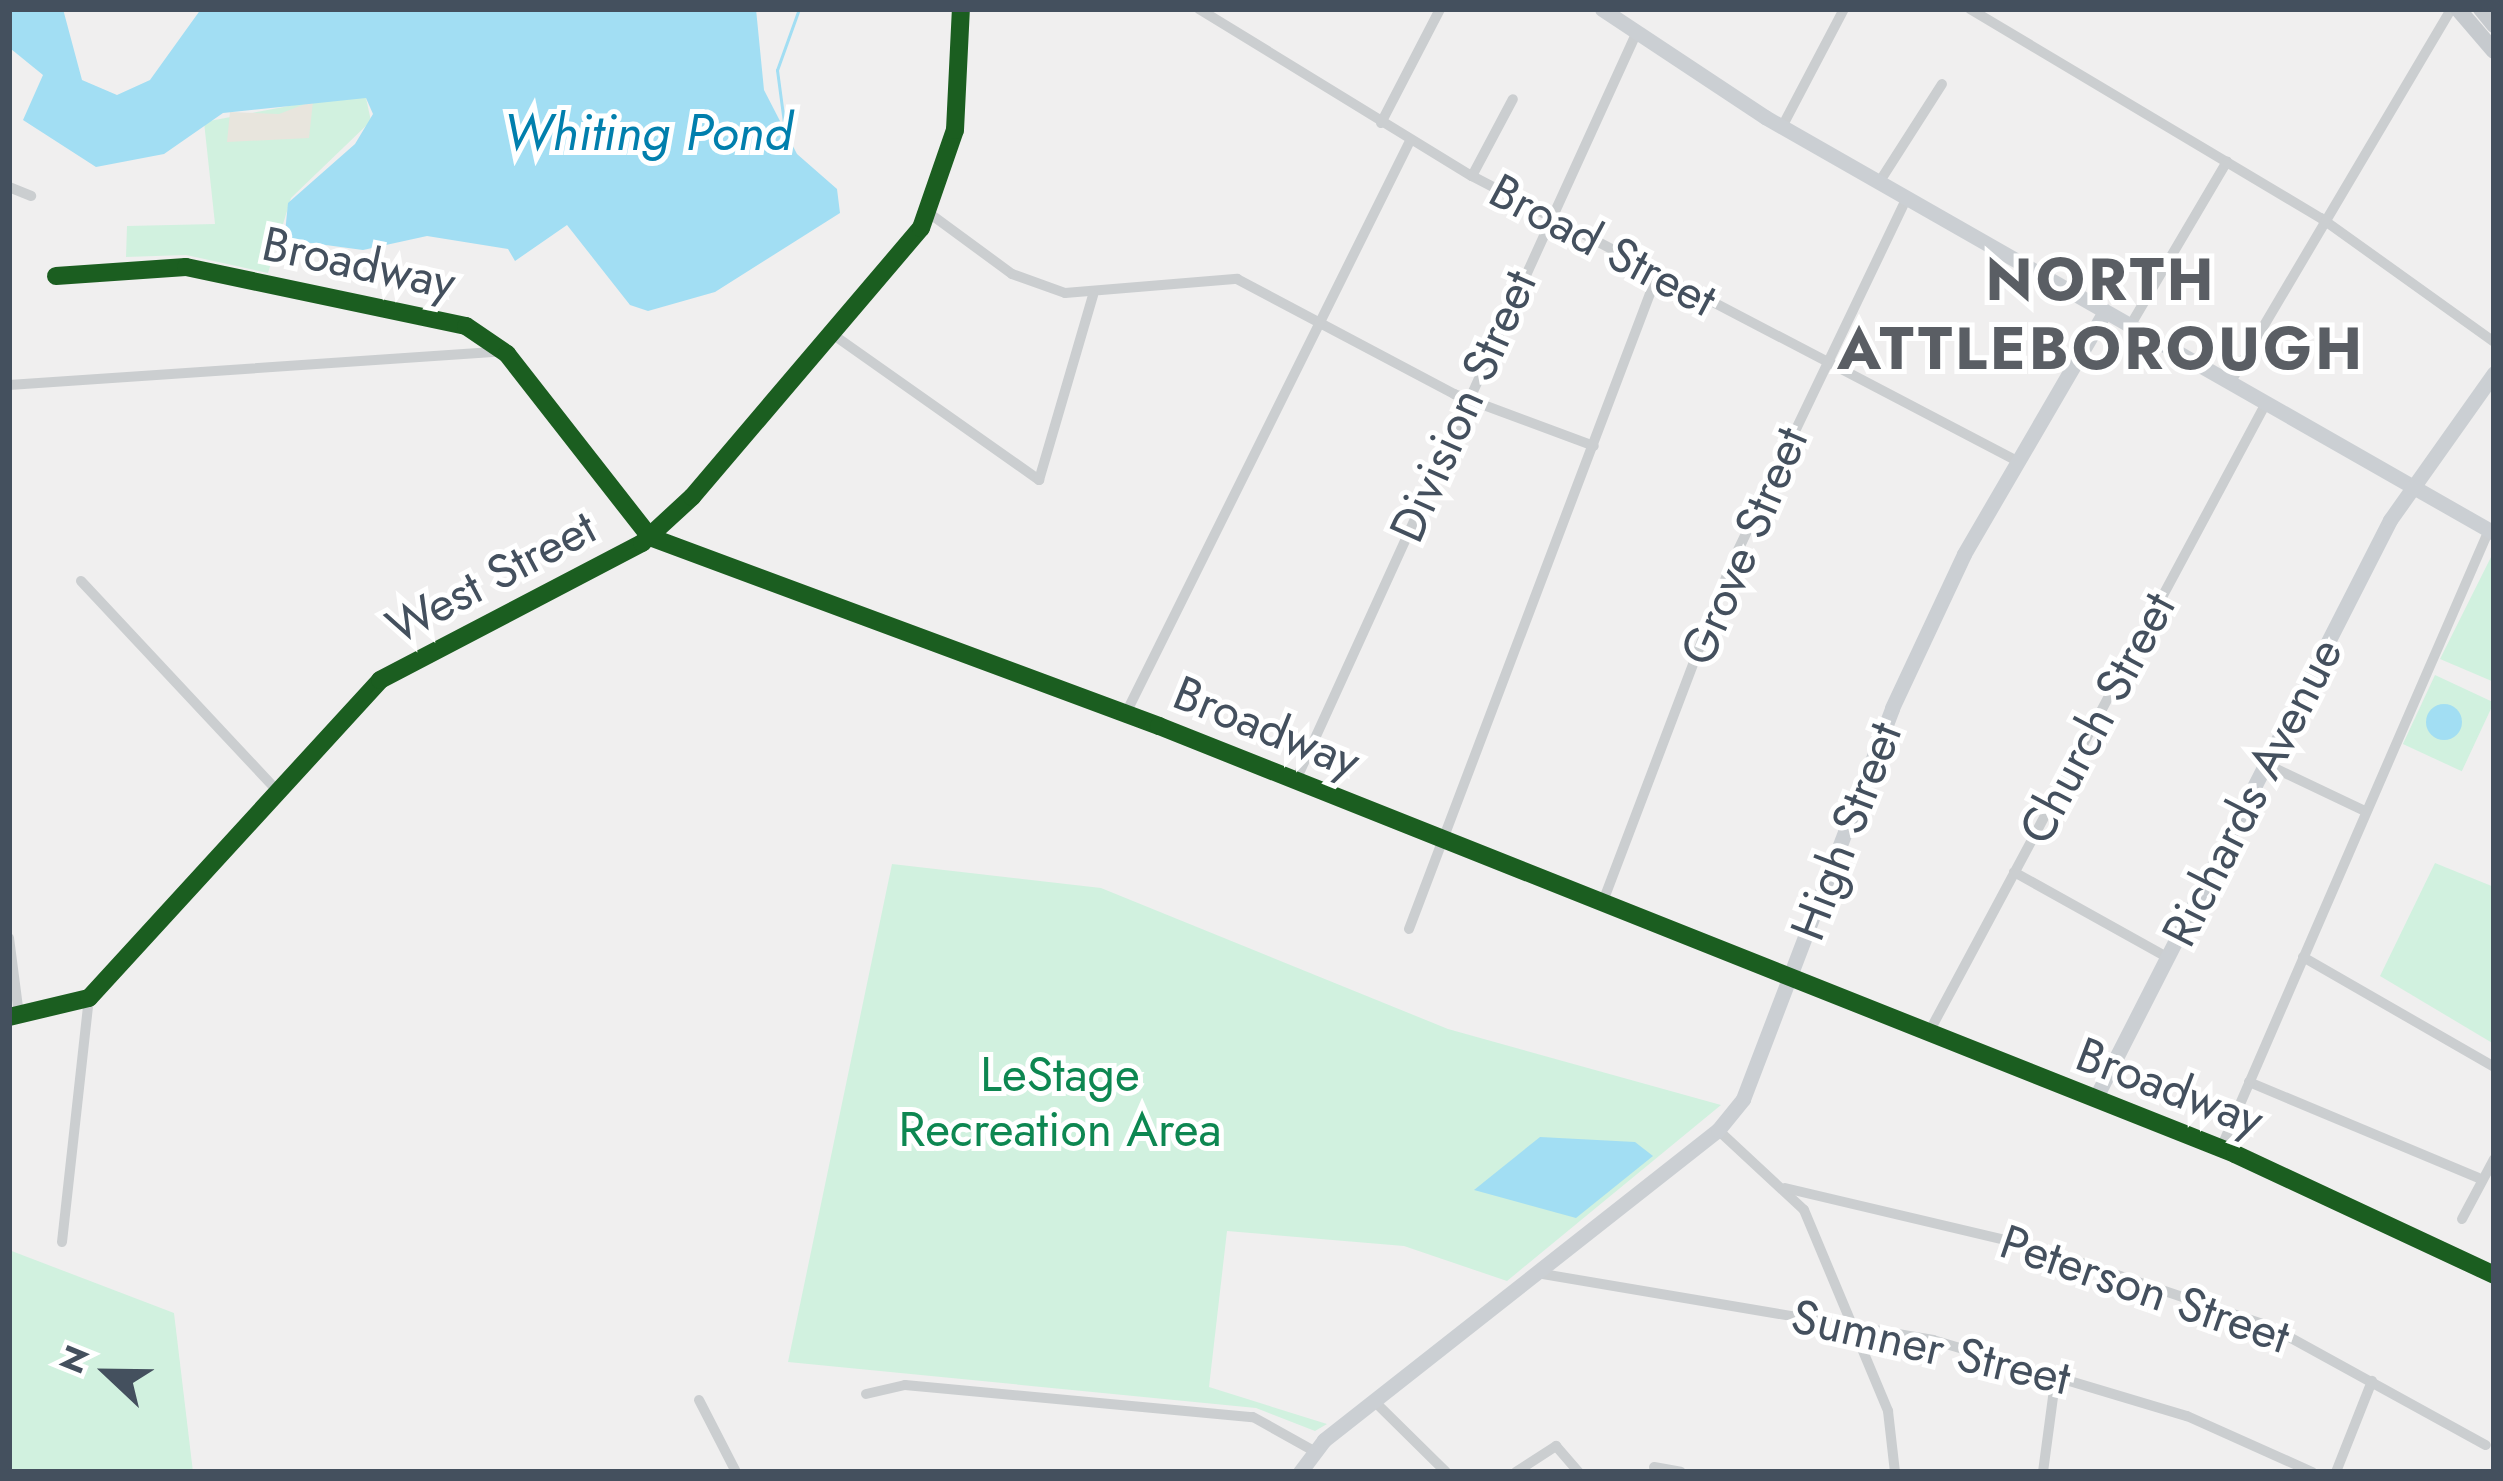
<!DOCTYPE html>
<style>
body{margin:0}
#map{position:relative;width:2503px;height:1481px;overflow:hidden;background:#f0efef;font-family:Jost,sans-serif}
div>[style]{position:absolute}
.green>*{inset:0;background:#d1f1df;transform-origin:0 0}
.sand>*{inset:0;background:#e8e5dd}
.water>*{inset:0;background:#a2def3}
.round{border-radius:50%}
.stream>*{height:3px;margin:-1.5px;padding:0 1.5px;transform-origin:1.5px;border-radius:1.5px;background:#a2def3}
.street>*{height:10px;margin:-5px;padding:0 5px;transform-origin:5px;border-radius:5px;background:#cbced0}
.secondary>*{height:15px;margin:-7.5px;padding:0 7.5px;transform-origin:7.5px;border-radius:7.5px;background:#cbcfd3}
.primary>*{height:16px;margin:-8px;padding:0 8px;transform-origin:8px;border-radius:8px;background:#c6cace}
.cycleway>*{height:18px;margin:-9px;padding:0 9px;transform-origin:9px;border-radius:9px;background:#1b5e20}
span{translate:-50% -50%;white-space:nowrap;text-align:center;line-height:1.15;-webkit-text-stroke:10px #fff;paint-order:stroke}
.street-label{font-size:48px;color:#44505e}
.park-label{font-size:48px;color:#0d8751}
.water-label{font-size:51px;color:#017fad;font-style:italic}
.district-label{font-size:60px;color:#5a5e64;font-weight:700;letter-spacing:3px}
.frame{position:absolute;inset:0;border:12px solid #44505e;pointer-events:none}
.north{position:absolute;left:48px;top:1313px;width:120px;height:120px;-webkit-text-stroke:9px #fff;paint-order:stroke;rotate:292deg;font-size:33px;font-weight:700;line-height:48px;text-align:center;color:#44505e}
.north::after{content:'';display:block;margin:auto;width:42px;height:54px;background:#44505e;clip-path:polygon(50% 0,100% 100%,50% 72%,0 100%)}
</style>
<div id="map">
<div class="green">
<div style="clip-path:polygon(353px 94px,366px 98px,371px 121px,291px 198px,268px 273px,186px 255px,126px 257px,127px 226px,215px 224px,204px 122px)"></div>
<div style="clip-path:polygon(2494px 551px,2494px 682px,2440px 659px)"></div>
<div style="left:2435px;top:675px;width:65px;height:76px;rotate:25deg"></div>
<div style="clip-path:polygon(2435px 863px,2494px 887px,2494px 1044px,2380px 976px)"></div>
<div style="clip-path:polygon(892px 864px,1101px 888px,1448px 1029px,1721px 1105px,1507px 1281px,1404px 1246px,1227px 1231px,1209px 1387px,1327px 1424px,1315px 1431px,1256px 1408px,788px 1362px)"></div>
<div style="clip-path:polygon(9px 1250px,174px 1313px,193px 1472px,9px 1472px)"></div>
</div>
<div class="sand">
<div style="clip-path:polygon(313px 101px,309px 138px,227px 142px,230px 112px,279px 114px)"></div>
</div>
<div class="water">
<div style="clip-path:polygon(9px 9px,63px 9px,82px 80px,117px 95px,150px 80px,201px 9px,756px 9px,764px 90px,797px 154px,837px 189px,840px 213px,715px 292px,648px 311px,630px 305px,567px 225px,515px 261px,508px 249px,427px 236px,363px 250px,296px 241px,285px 233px,288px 203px,355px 144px,373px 114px,366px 98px,223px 113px,164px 154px,96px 167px,23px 120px,43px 75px,11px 49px)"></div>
<div class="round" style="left:2426px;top:704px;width:36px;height:36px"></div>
<div style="clip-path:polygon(1540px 1137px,1635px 1142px,1653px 1156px,1576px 1218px,1474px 1190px)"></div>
</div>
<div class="stream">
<div style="left:787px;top:145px;width:76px;rotate:-97.6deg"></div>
<div style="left:777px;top:70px;width:65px;rotate:-70.2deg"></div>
</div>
<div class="street">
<div style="left:1199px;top:9px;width:320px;rotate:31.5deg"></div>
<div style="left:1472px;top:176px;width:617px;rotate:27.6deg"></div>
<div style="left:1970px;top:9px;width:409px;rotate:30.8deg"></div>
<div style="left:2321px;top:218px;width:213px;rotate:35.6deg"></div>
<div style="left:1381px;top:123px;width:128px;rotate:-62.6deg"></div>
<div style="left:1782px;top:127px;width:133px;rotate:-62.3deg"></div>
<div style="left:1472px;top:176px;width:87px;rotate:-62deg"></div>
<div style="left:1880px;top:181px;width:115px;rotate:-57.4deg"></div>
<div style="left:9px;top:187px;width:24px;rotate:22deg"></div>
<div style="left:929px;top:213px;width:103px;rotate:36.3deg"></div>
<div style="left:1012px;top:274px;width:56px;rotate:19.7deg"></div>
<div style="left:1065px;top:293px;width:173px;rotate:-4.7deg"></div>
<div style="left:1237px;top:279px;width:246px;rotate:27.9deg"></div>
<div style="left:1454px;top:394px;width:149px;rotate:20.4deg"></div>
<div style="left:56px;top:276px;width:130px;rotate:-4deg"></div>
<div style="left:186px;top:267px;width:286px;rotate:11.9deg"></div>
<div style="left:466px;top:326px;width:50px;rotate:34.3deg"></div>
<div style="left:507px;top:354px;width:232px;rotate:52deg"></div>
<div style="left:2130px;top:326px;width:191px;rotate:-59.5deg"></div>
<div style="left:835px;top:336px;width:250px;rotate:35.2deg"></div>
<div style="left:1039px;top:480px;width:193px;rotate:-73.7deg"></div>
<div style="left:2230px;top:383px;width:434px;rotate:-59.4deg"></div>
<div style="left:9px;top:385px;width:496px;rotate:-3.9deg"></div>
<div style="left:81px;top:581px;width:284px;rotate:46.9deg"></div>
<div style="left:1126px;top:713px;width:639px;rotate:-63.6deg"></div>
<div style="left:2266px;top:764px;width:110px;rotate:25.4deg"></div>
<div style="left:1296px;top:780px;width:820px;rotate:-65.5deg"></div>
<div style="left:2014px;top:872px;width:175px;rotate:29.1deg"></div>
<div style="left:1602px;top:904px;width:358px;rotate:-69.2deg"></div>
<div style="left:1729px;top:569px;width:412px;rotate:-64.4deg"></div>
<div style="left:1409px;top:929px;width:699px;rotate:-69.23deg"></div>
<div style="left:9px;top:938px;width:78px;rotate:82.6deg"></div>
<div style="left:2303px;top:957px;width:220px;rotate:29.9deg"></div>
<div style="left:1928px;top:1034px;width:716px;rotate:-61.82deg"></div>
<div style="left:2249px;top:1082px;width:248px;rotate:22.7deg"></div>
<div style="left:1718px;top:1130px;width:117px;rotate:42.9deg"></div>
<div style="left:1804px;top:1210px;width:218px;rotate:67.3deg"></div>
<div style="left:1888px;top:1411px;width:61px;rotate:83.5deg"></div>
<div style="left:2221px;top:1148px;width:674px;rotate:-66.56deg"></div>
<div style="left:1785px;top:1188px;width:253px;rotate:13.3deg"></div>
<div style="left:2031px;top:1246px;width:253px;rotate:18.6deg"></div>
<div style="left:2271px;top:1327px;width:245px;rotate:28.8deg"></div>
<div style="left:2462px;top:1219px;width:68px;rotate:-61.9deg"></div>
<div style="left:62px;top:1242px;width:245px;rotate:-83.7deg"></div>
<div style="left:1537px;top:1273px;width:402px;rotate:9.6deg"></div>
<div style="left:1933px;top:1340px;width:265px;rotate:16.7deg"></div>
<div style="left:2187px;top:1416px;width:137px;rotate:24.1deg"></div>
<div style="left:866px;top:1394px;width:40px;rotate:-13deg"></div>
<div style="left:905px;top:1385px;width:349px;rotate:5.3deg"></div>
<div style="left:1253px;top:1417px;width:70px;rotate:29.1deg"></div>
<div style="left:699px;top:1400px;width:81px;rotate:62.8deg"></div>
<div style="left:1374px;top:1401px;width:101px;rotate:44.6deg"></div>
<div style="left:1654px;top:1467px;width:27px;rotate:10deg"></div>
<div style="left:1516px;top:1472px;width:48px;rotate:-33deg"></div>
<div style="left:1556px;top:1446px;width:35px;rotate:49deg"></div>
<div style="left:2043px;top:1472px;width:99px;rotate:-82.4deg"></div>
<div style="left:2336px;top:1472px;width:98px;rotate:-68.4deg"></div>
</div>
<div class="secondary">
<div style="left:1602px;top:9px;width:196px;rotate:33.5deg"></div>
<div style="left:1765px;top:117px;width:839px;rotate:29.71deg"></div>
<div style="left:650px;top:537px;width:543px;rotate:20.37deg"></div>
<div style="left:1159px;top:726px;width:1158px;rotate:21.69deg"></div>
<div style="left:2235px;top:1154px;width:286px;rotate:25deg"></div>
<div style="left:9px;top:1017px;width:82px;rotate:-13.4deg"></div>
<div style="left:89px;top:998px;width:431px;rotate:-47.5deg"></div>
<div style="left:380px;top:680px;width:296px;rotate:-27.6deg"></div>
<div style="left:642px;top:543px;width:68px;rotate:-42.6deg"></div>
<div style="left:692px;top:497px;width:353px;rotate:-49.6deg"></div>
<div style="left:921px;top:228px;width:104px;rotate:-70.9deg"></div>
<div style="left:955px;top:130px;width:121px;rotate:-87.2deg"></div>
<div style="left:2095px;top:1099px;width:650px;rotate:-63deg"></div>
<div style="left:2390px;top:520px;width:180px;rotate:-54.7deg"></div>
<div style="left:1300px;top:1472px;width:40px;rotate:-53deg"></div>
<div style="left:1324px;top:1440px;width:501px;rotate:-38.2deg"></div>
<div style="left:1718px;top:1130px;width:40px;rotate:-51deg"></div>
<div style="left:1743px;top:1099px;width:418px;rotate:-69.1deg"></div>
<div style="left:1892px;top:708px;width:170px;rotate:-64.9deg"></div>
<div style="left:1964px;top:554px;width:279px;rotate:-59.8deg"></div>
</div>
<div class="primary">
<div style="left:2458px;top:9px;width:55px;rotate:49.4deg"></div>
<div style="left:2481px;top:9px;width:21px;rotate:51deg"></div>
</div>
<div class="cycleway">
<div style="left:56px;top:276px;width:130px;rotate:-4deg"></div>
<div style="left:186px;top:267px;width:286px;rotate:11.9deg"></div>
<div style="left:466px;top:326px;width:50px;rotate:34.3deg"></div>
<div style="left:507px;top:354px;width:232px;rotate:52deg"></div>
<div style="left:650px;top:537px;width:543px;rotate:20.37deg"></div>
<div style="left:1159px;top:726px;width:1158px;rotate:21.69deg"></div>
<div style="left:2235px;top:1154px;width:286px;rotate:25deg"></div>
<div style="left:9px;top:1017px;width:82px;rotate:-13.4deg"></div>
<div style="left:89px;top:998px;width:431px;rotate:-47.5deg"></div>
<div style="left:380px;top:680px;width:296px;rotate:-27.6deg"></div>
<div style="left:642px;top:543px;width:68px;rotate:-42.6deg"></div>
<div style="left:692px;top:497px;width:353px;rotate:-49.6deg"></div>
<div style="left:921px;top:228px;width:104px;rotate:-70.9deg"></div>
<div style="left:955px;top:130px;width:121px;rotate:-87.2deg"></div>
</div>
<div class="street-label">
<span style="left:1603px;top:245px;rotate:28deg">Broad Street</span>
<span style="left:359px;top:263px;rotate:12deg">Broadway</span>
<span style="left:1463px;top:406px;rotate:-66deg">Division Street</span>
<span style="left:1744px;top:546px;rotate:-67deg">Grove Street</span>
<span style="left:491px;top:577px;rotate:-28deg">West Street</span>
<span style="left:2097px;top:718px;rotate:-62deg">Church Street</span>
<span style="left:1267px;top:727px;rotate:22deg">Broadway</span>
<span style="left:2252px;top:792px;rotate:-63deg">Richards Avenue</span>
<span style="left:1846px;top:831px;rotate:-69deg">High Street</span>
<span style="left:2170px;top:1087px;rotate:21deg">Broadway</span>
<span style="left:2145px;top:1289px;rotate:19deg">Peterson Street</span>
<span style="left:1931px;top:1347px;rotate:13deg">Sumner Street</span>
</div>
<div class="park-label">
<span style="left:1060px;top:1102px">LeStage<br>Recreation Area</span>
</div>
<div class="water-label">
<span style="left:648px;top:132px">Whiting Pond</span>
</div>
<div class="district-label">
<span style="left:2101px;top:314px">NORTH<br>ATTLEBOROUGH</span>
</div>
<div class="frame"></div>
<div class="north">N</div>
</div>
